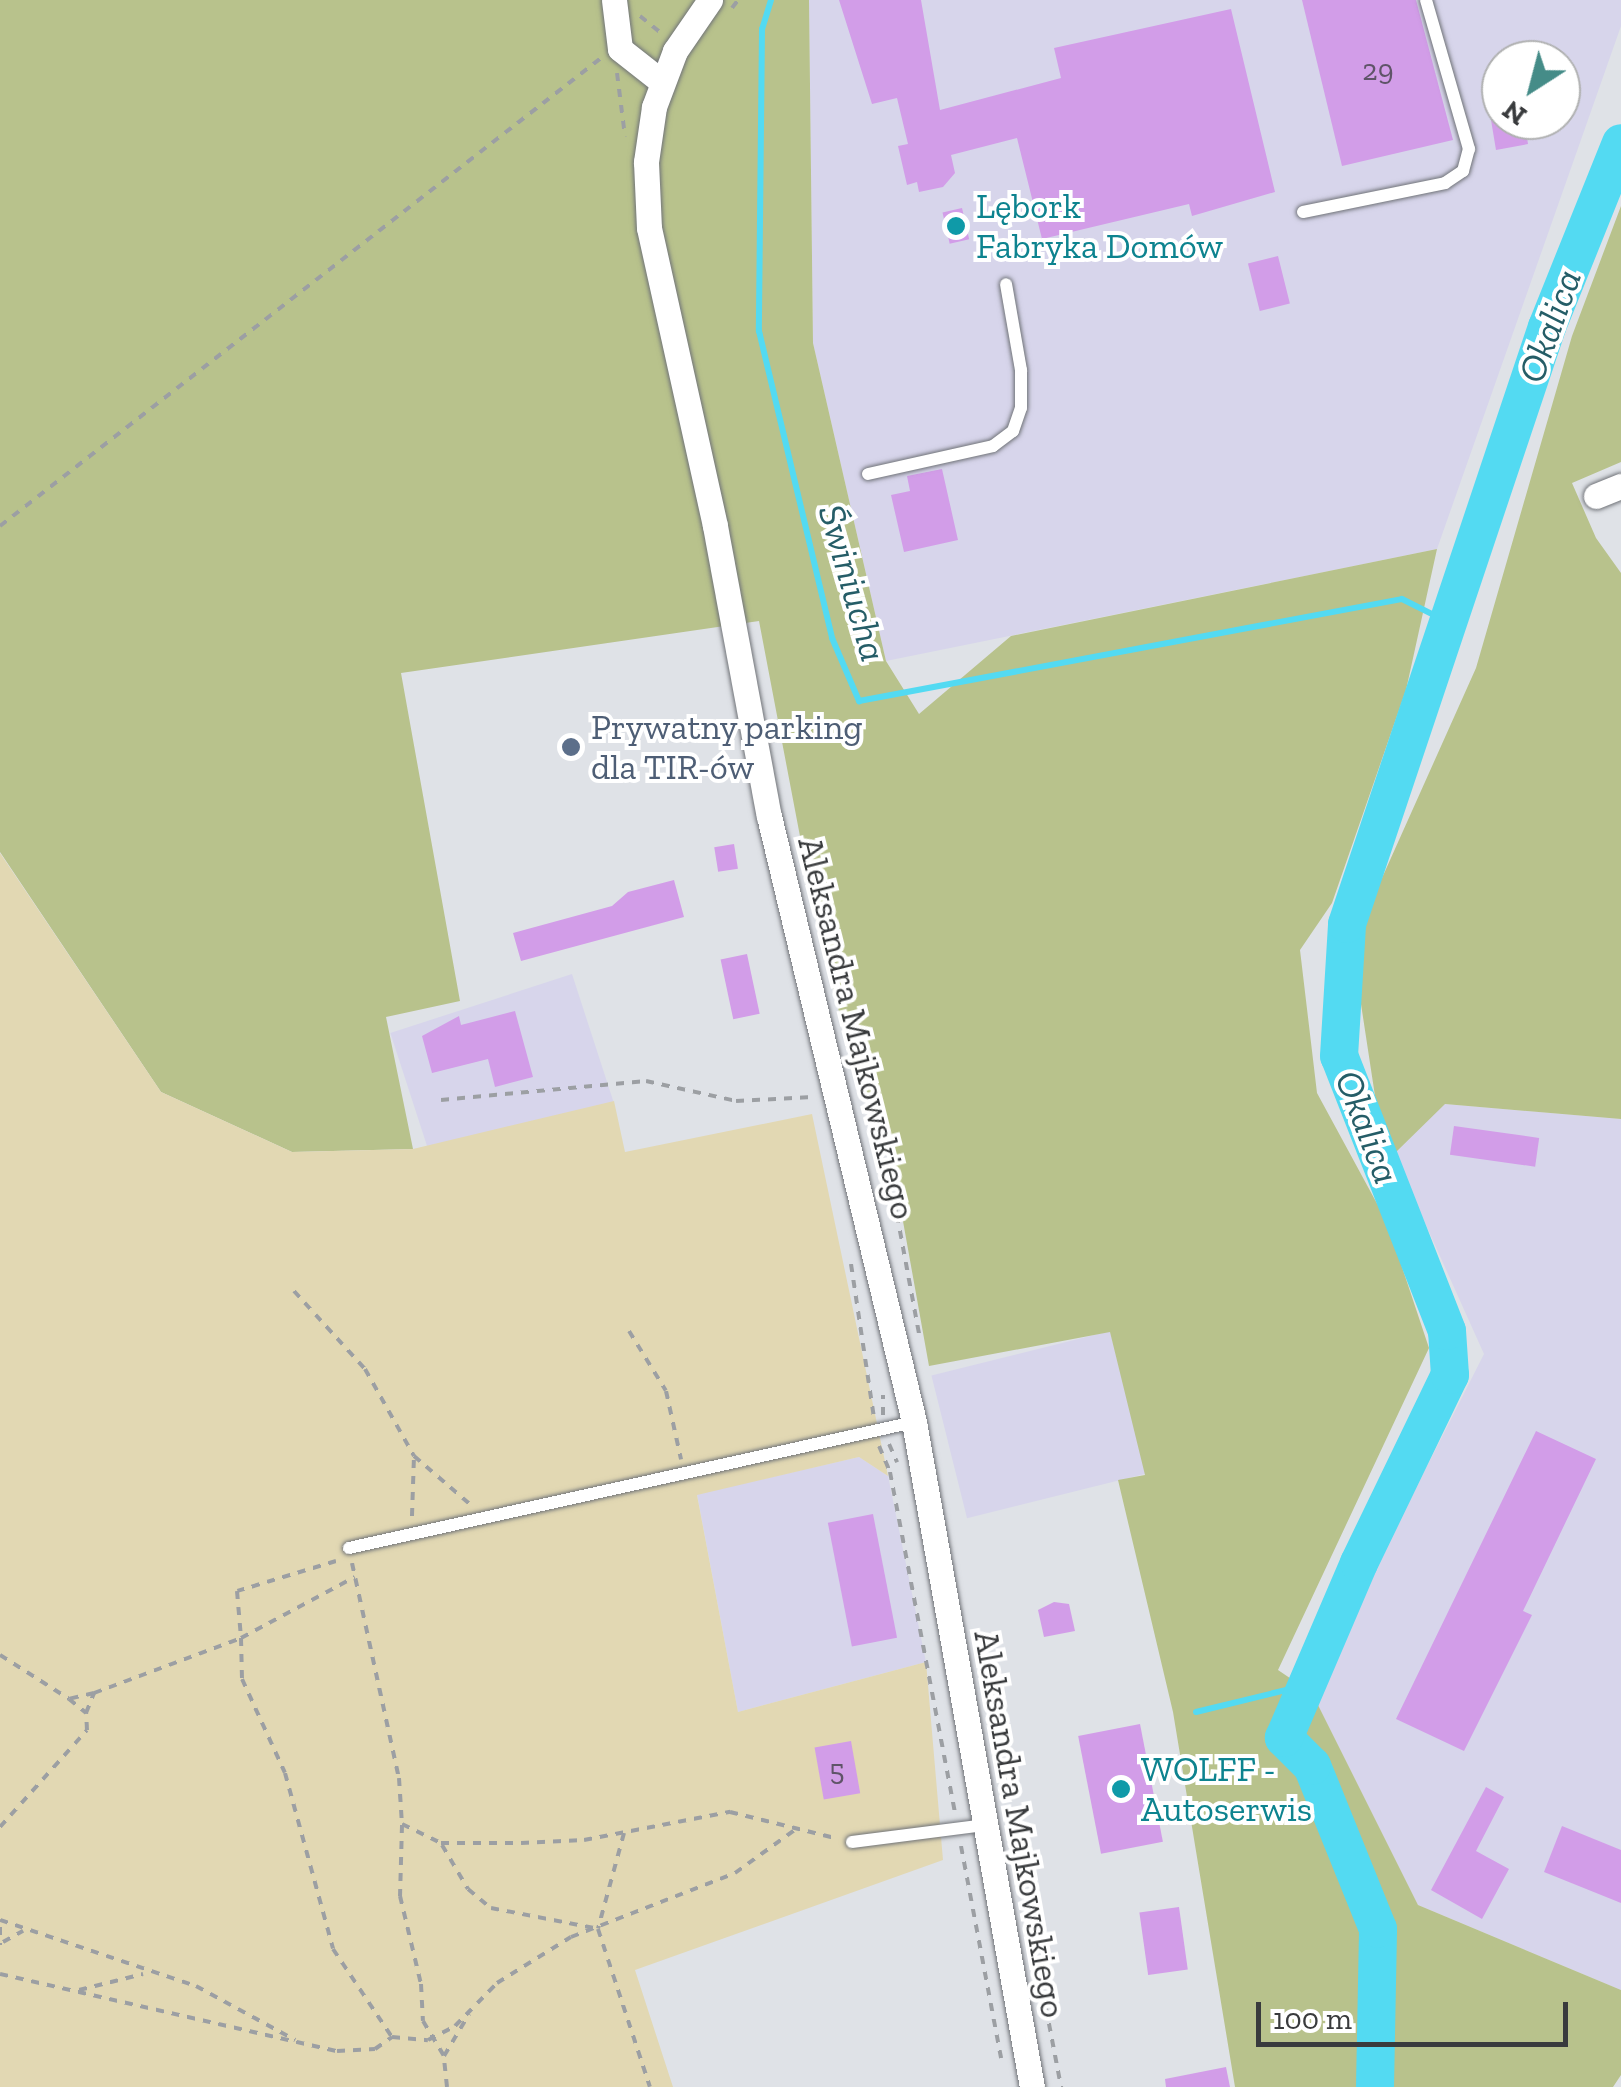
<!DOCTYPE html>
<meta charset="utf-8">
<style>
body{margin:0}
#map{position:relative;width:1621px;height:2087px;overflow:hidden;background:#dfe2e7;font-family:"Zilla Slab",serif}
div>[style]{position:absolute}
.industrial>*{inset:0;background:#d7d5eb;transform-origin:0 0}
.green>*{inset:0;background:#b8c28c}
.sand>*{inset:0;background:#e2d8b3}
.stream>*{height:6px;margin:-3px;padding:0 3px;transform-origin:3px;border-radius:3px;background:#53daf2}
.river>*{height:38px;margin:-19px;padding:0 19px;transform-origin:19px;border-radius:19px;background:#53daf2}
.building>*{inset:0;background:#d29de8;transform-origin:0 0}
.path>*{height:4px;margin-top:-2px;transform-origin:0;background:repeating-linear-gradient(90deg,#9c9fa3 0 8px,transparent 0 16px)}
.roads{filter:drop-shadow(0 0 2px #707378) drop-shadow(0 0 2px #707378)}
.service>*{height:12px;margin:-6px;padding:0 6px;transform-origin:6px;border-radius:6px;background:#fff}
.minor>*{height:25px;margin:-12.5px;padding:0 12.5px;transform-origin:12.5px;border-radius:12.5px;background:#fff}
.dots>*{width:28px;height:28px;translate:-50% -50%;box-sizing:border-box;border:5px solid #fff;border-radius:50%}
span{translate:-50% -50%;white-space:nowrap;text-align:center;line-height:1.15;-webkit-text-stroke:8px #fff;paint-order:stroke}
.number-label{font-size:30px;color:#5f5468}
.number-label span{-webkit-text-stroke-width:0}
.culture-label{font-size:35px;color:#0d838f}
.left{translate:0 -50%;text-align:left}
.service-label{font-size:35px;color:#4e5e75}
.street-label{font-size:35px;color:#393b3d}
.water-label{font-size:38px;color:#255d67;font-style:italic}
.north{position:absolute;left:1481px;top:40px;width:100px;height:100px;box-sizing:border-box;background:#fff;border:2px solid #b0b1b1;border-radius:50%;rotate:216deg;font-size:28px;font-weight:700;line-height:40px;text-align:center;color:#393b3d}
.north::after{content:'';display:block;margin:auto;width:35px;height:45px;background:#458c88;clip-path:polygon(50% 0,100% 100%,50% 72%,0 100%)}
.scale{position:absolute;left:1256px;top:2002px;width:312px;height:45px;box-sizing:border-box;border:5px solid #393b3d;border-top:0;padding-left:12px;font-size:30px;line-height:35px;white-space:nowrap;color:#393b3d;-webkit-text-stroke:8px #fff;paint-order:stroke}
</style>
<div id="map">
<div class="industrial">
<div style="clip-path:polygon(evenodd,809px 0,1621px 0,1621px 26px,1437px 549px,886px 661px,813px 343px,809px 0,1501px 60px,1561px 60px,1561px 120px,1501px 120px,1501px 60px)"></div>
<div style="left:572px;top:974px;width:134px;height:191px;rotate:72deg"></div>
<div style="clip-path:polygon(1444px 1104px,1621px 1119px,1621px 1990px,1418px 1905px,1312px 1693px,1484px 1354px,1394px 1154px)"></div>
<div style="left:1110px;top:1331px;width:147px;height:184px;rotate:76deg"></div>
<div style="clip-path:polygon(859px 1457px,888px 1476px,926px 1662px,738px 1712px,697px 1494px)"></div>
</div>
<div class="green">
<div style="clip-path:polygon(0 0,809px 0,813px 343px,886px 661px,919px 714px,1011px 636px,1437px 549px,1406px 690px,1332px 903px,1300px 950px,1317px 1093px,1387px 1222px,1429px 1348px,1278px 1670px,1312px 1693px,1418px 1905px,1621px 1990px,1621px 2075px,1613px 2087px,1235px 2087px,1173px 1712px,1118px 1480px,1145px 1475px,1110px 1332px,929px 1366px,892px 1160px,850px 1056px,815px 915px,759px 621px,401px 673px,460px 1001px,386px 1017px,413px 1149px,292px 1152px,161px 1092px,0 852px)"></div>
<div style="clip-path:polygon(1621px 206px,1621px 462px,1572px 483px,1596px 538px,1621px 573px,1621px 1119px,1445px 1104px,1394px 1154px,1377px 1109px,1352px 945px,1476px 668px,1572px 336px)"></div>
</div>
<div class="sand">
<div style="clip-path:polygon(0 853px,161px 1092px,292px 1152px,413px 1149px,614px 1101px,625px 1152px,812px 1114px,888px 1476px,859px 1457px,697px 1495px,738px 1712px,926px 1662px,943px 1860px,635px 1970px,673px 2087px,0 2087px)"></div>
</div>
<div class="stream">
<div style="left:771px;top:0;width:30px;rotate:107deg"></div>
<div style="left:762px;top:29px;width:302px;rotate:90.6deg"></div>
<div style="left:759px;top:331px;width:316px;rotate:76.6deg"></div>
<div style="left:832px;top:638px;width:69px;rotate:66.8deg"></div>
<div style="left:859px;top:701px;width:552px;rotate:-10.64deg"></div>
<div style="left:1402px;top:599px;width:51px;rotate:26.6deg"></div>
<div style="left:1196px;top:1712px;width:110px;rotate:-13.7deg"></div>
</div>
<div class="river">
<div style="left:1375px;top:2087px;width:158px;rotate:-88.9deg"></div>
<div style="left:1378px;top:1929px;width:176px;rotate:-112deg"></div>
<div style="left:1312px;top:1766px;width:40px;rotate:-135deg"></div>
<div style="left:1284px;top:1738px;width:190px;rotate:-66.8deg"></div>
<div style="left:1359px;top:1563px;width:209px;rotate:-64.2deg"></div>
<div style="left:1450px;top:1375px;width:44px;rotate:-93.9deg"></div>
<div style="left:1447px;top:1331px;width:295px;rotate:-111.4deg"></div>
<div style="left:1339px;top:1056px;width:132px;rotate:-86.5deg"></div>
<div style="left:1347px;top:924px;width:630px;rotate:-71.48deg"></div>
<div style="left:1547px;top:327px;width:198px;rotate:-68.1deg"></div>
</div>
<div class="building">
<div style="clip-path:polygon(839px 0,921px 0,940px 110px,1061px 78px,1054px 48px,1231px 9px,1275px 192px,1192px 216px,1189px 204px,1042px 239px,1017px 138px,951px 155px,955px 173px,943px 187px,919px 192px,917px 182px,907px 185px,898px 146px,908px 144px,897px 98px,872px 104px)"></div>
<div style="clip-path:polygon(1302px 0,1416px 0,1453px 140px,1342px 166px)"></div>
<div style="clip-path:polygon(1491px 120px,1524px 120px,1528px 144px,1496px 150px)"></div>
<div style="left:962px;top:208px;width:32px;height:20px;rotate:77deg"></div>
<div style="left:1278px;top:256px;width:49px;height:31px;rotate:76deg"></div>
<div style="clip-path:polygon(942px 469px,958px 540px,904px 552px,891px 495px,910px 491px,907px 476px)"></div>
<div style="left:734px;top:844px;width:25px;height:20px;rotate:81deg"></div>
<div style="clip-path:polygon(674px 880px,684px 917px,521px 961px,513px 933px,612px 906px,628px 892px)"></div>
<div style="left:747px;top:954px;width:61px;height:27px;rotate:78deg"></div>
<div style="clip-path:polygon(515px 1011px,533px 1077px,495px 1087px,488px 1059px,432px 1073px,422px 1036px,459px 1016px,461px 1025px)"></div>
<div style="left:1454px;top:1126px;width:86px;height:29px;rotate:8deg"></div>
<div style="clip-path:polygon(1536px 1431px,1596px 1459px,1523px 1611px,1532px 1615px,1464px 1751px,1396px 1719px)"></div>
<div style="left:873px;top:1514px;width:126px;height:46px;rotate:79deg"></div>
<div style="clip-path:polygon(1054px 1602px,1069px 1604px,1075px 1631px,1044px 1637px,1038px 1610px)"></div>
<div style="left:1140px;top:1724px;width:120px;height:63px;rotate:79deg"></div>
<div style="left:851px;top:1741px;width:53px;height:37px;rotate:80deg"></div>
<div style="clip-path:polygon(1486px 1787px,1504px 1797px,1476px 1851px,1509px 1869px,1482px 1919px,1431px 1890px)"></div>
<div style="clip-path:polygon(1562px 1826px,1621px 1850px,1621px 1903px,1544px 1872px)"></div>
<div style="left:1179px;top:1907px;width:63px;height:40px;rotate:82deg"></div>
<div style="clip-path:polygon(1226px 2067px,1230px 2087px,1166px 2087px,1165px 2079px)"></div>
</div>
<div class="path">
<div style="left:732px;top:8px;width:10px;rotate:-53deg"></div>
<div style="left:640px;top:16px;width:26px;rotate:39deg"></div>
<div style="left:617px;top:73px;width:64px;rotate:82.8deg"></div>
<div style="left:0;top:526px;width:762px;rotate:-37.91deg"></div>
<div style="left:441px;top:1100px;width:206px;rotate:-5.3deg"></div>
<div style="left:646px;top:1081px;width:92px;rotate:12.5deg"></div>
<div style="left:736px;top:1101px;width:76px;rotate:-3deg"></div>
<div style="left:877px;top:1165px;width:6px;rotate:-18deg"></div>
<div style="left:883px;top:1163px;width:54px;rotate:74.9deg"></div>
<div style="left:897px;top:1215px;width:121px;rotate:79.5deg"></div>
<div style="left:851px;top:1264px;width:155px;rotate:81.5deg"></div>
<div style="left:294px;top:1291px;width:105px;rotate:47.7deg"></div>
<div style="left:365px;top:1369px;width:100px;rotate:60.6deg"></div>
<div style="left:414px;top:1456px;width:75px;rotate:40.7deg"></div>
<div style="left:629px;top:1331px;width:70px;rotate:58.3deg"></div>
<div style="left:666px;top:1391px;width:70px;rotate:77.6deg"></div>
<div style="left:883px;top:1415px;width:20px;rotate:-90deg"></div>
<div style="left:889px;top:1444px;width:20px;rotate:66deg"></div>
<div style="left:879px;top:1446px;width:28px;rotate:67deg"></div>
<div style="left:890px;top:1472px;width:346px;rotate:79.2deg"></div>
<div style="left:412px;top:1516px;width:60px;rotate:-88.1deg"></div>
<div style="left:336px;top:1561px;width:103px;rotate:163.1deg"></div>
<div style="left:237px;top:1591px;width:47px;rotate:85.1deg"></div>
<div style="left:241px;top:1638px;width:129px;rotate:-28.2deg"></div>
<div style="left:352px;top:1563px;width:220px;rotate:77.7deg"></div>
<div style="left:399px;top:1778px;width:46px;rotate:86.3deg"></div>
<div style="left:402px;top:1824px;width:43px;rotate:26deg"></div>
<div style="left:441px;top:1843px;width:80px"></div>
<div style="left:521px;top:1843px;width:63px;rotate:-2.7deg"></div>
<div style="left:584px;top:1840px;width:149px;rotate:-10.9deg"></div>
<div style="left:730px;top:1812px;width:108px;rotate:13.9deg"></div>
<div style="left:0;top:1655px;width:82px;rotate:32.5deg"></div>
<div style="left:94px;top:1693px;width:26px;rotate:167deg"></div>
<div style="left:69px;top:1699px;width:22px;rotate:39deg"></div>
<div style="left:86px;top:1713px;width:22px;rotate:-68deg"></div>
<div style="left:94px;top:1693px;width:157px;rotate:-20.5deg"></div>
<div style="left:241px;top:1638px;width:41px;rotate:88.6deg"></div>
<div style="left:242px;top:1679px;width:103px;rotate:65.4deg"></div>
<div style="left:285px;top:1773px;width:182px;rotate:74.7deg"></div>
<div style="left:333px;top:1949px;width:106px;rotate:56.2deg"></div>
<div style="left:392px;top:2037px;width:36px;rotate:5deg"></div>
<div style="left:428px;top:2040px;width:30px;rotate:-27deg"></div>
<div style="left:455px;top:2026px;width:60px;rotate:-45.7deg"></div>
<div style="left:497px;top:1983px;width:87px;rotate:-31.9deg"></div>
<div style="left:571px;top:1937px;width:176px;rotate:-21.3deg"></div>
<div style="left:735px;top:1873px;width:75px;rotate:-35.8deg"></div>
<div style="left:402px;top:1825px;width:71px;rotate:91.6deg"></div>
<div style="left:400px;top:1896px;width:90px;rotate:76.6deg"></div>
<div style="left:421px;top:1984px;width:37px;rotate:87deg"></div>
<div style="left:423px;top:2021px;width:41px;rotate:59deg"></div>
<div style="left:0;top:1827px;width:130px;rotate:-48.1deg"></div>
<div style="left:87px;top:1730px;width:17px;rotate:-93deg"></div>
<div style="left:624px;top:1833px;width:99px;rotate:105.2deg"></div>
<div style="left:598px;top:1929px;width:166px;rotate:71.8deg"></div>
<div style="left:1013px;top:1835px;width:257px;rotate:79.2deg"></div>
<div style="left:442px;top:1845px;width:51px;rotate:59.4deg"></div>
<div style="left:468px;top:1889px;width:30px;rotate:40deg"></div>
<div style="left:491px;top:1908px;width:105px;rotate:11deg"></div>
<div style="left:961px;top:1846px;width:216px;rotate:79.3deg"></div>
<div style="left:0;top:1920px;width:207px;rotate:18.6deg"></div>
<div style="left:196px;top:1986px;width:113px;rotate:28.6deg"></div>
<div style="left:0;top:1927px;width:18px;rotate:90deg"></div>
<div style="left:3px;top:1942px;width:23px;rotate:-29deg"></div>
<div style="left:0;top:1974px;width:346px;rotate:12.9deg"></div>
<div style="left:337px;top:2051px;width:38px;rotate:-3deg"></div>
<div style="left:375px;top:2049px;width:21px;rotate:-35deg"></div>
<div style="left:79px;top:1990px;width:66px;rotate:-14deg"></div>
<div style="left:447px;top:2087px;width:31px;rotate:-96deg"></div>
<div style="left:444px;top:2056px;width:49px;rotate:-59.2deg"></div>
</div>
<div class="roads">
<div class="service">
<div style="left:1303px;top:212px;width:145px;rotate:-11.5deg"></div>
<div style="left:1445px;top:183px;width:22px;rotate:-34deg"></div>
<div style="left:1463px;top:171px;width:23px;rotate:-75deg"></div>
<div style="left:1469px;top:149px;width:155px;rotate:-106.1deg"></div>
<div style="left:868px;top:474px;width:128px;rotate:-12.6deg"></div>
<div style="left:993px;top:446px;width:25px;rotate:-37deg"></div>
<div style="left:1013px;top:431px;width:24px;rotate:-71deg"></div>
<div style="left:1021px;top:408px;width:38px;rotate:-90deg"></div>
<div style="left:1021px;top:370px;width:87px;rotate:-99.9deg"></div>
<div style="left:349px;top:1548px;width:579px;rotate:-12.57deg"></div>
<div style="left:852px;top:1842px;width:133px;rotate:-7.3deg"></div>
</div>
<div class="minor">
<div style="left:614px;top:0;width:49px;rotate:83deg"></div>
<div style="left:620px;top:49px;width:53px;rotate:38.2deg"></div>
<div style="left:710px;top:0;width:62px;rotate:124.5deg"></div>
<div style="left:675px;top:51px;width:60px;rotate:110.6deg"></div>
<div style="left:654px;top:107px;width:56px;rotate:98.3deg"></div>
<div style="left:646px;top:162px;width:66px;rotate:87.4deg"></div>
<div style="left:649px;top:228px;width:305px;rotate:77.5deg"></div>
<div style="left:715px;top:526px;width:295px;rotate:79.5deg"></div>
<div style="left:769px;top:816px;width:623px;rotate:76.54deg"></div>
<div style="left:914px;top:1422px;width:675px;rotate:79.94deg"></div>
<div style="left:1596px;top:496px;width:27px;rotate:-22deg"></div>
</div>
</div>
<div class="dots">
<div style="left:956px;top:226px;background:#0f9aa8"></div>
<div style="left:571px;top:747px;background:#5c6f8a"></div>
<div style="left:1121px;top:1789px;background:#0f9aa8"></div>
</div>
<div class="number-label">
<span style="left:1378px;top:70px">29</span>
<span style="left:837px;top:1770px">5</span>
</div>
<div class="culture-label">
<span class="left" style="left:976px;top:226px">Lębork<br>Fabryka Domów</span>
<span class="left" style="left:1141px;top:1789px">WOLFF -<br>Autoserwis</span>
</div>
<div class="service-label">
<span class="left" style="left:591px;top:747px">Prywatny parking<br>dla TIR-ów</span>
</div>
<div class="street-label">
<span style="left:857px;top:1028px;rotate:76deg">Aleksandra Majkowskiego</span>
<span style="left:1020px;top:1824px;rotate:80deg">Aleksandra Majkowskiego</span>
</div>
<div class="water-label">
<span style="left:1550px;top:326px;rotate:-70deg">Okalica</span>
<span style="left:852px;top:583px;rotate:74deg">Świniucha</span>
<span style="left:1367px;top:1127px;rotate:69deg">Okalica</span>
</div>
<div class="north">N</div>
<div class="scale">100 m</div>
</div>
